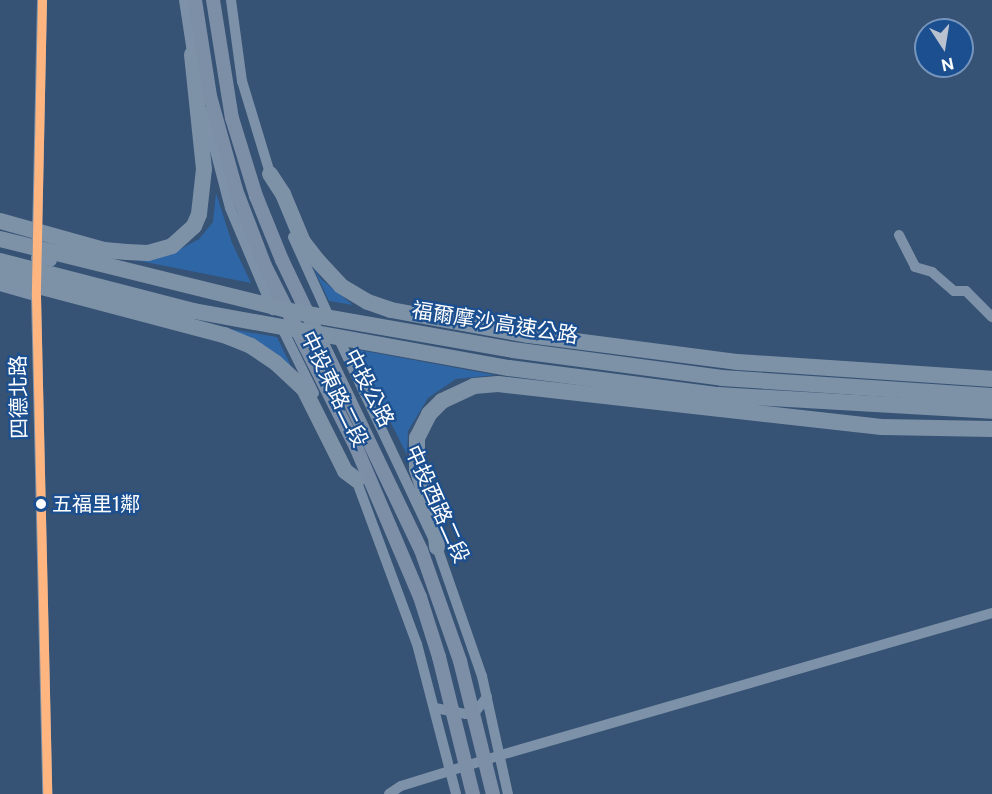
<!DOCTYPE html>
<meta charset="utf-8">
<style>
body{margin:0}
#map{position:relative;width:992px;height:794px;overflow:hidden;background:#365274;font-family:"Public Sans","Noto Sans TC",sans-serif}
div>[style]{position:absolute}
.green>*{inset:0;background:#2f66a5}
.minor>*{height:10px;margin:-5px;padding:0 5px;transform-origin:5px;border-radius:5px;background:#7d92a8}
.highway>*{height:16px;margin:-8px;padding:0 8px;transform-origin:8px;border-radius:8px;background:#7e92a7}
.major-bridge>*{height:14px;margin:-7px;padding:0 7px;transform-origin:7px;border-radius:7px;background:#7d8ea7}
.highway-bridge>*{height:16px;margin:-8px;padding:0 8px;transform-origin:8px;border-radius:8px;background:#7e92a7}
.bus-1>*{height:9px;margin:-4.5px;padding:0 4.5px;transform-origin:4.5px;border-radius:4.5px;background:#ffb580}
.dots>*{width:16px;height:16px;translate:-50% -50%;box-sizing:border-box;border:3px solid #1b4f8f;border-radius:50%}
span{translate:-50% -50%;white-space:nowrap;text-align:center;line-height:1.15;-webkit-text-stroke:4.5px #1b4f8f;paint-order:stroke}
.bus-label{font-size:20px;color:#fff}
.left{translate:0 -50%;text-align:left}
.street-label{font-size:21px;color:#fff}
.north{position:absolute;left:914px;top:18px;width:60px;height:60px;box-sizing:border-box;background:#1b4f8f;border:2px solid #7695bc;border-radius:50%;rotate:168deg;font-size:16px;font-weight:700;line-height:24px;text-align:center;color:#fff}
.north::after{content:'';display:block;margin:auto;width:21px;height:27px;background:#b9c2ce;clip-path:polygon(50% 0,100% 100%,50% 72%,0 100%)}
</style>
<div id="map">
<div class="green">
<div style="clip-path:polygon(216px 193px,232px 243px,251px 283px,130px 259px,177px 251px,199px 239px,213px 222px)"></div>
<div style="clip-path:polygon(313px 267px,321px 279px,353px 305px,329px 301px)"></div>
<div style="clip-path:polygon(230px 329px,277px 337px,293px 370px)"></div>
<div style="clip-path:polygon(354px 349px,495px 375px,456px 379px,428px 398px,408px 431px,407px 455px)"></div>
</div>
<div class="minor">
<div style="left:42px;top:0;width:296px;rotate:91.2deg"></div>
<div style="left:36px;top:296px;width:498px;rotate:88.7deg"></div>
<div style="left:184px;top:0;width:60px;rotate:81.3deg"></div>
<div style="left:231px;top:0;width:82px;rotate:82.3deg"></div>
<div style="left:242px;top:81px;width:103px;rotate:73.1deg"></div>
<div style="left:205px;top:112px;width:99px;rotate:75.4deg"></div>
<div style="left:230px;top:208px;width:111px;rotate:67.1deg"></div>
<div style="left:899px;top:235px;width:36px;rotate:63deg"></div>
<div style="left:915px;top:267px;width:18px;rotate:16deg"></div>
<div style="left:932px;top:272px;width:29px;rotate:41deg"></div>
<div style="left:954px;top:291px;width:12px"></div>
<div style="left:966px;top:291px;width:37px;rotate:45deg"></div>
<div style="left:293px;top:237px;width:92px;rotate:65.7deg"></div>
<div style="left:36px;top:258px;width:16px;rotate:11deg"></div>
<div style="left:0;top:286px;width:37px;rotate:16deg"></div>
<div style="left:280px;top:324px;width:77px;rotate:63.8deg"></div>
<div style="left:337px;top:335px;width:234px;rotate:64.7deg"></div>
<div style="left:437px;top:547px;width:137px;rotate:70.8deg"></div>
<div style="left:482px;top:676px;width:121px;rotate:77.6deg"></div>
<div style="left:354px;top:474px;width:181px;rotate:69.7deg"></div>
<div style="left:417px;top:644px;width:155px;rotate:75.4deg"></div>
<div style="left:435px;top:708px;width:32px;rotate:11deg"></div>
<div style="left:466px;top:714px;width:10px;rotate:-17deg"></div>
<div style="left:476px;top:711px;width:18px;rotate:-52deg"></div>
<div style="left:389px;top:794px;width:14px;rotate:-34deg"></div>
<div style="left:401px;top:786px;width:105px;rotate:-17.2deg"></div>
<div style="left:501px;top:755px;width:511px;rotate:-16.13deg"></div>
</div>
<div class="highway">
<div style="left:270px;top:174px;width:24px;rotate:57deg"></div>
<div style="left:283px;top:194px;width:52px;rotate:67.4deg"></div>
<div style="left:303px;top:242px;width:23px;rotate:52deg"></div>
<div style="left:317px;top:260px;width:35px;rotate:47deg"></div>
<div style="left:341px;top:286px;width:31px;rotate:31deg"></div>
<div style="left:368px;top:302px;width:24px;rotate:19deg"></div>
<div style="left:391px;top:310px;width:140px;rotate:10.3deg"></div>
<div style="left:529px;top:335px;width:211px;rotate:7.4deg"></div>
<div style="left:738px;top:362px;width:255px;rotate:3.8deg"></div>
<div style="left:127px;top:252px;width:21px;rotate:3deg"></div>
<div style="left:148px;top:253px;width:25px;rotate:-16deg"></div>
<div style="left:172px;top:246px;width:30px;rotate:-42deg"></div>
<div style="left:194px;top:226px;width:13px;rotate:-67deg"></div>
<div style="left:199px;top:214px;width:45px;rotate:-83.7deg"></div>
<div style="left:204px;top:169px;width:115px;rotate:-96deg"></div>
<div style="left:224px;top:335px;width:29px;rotate:22deg"></div>
<div style="left:251px;top:346px;width:30px;rotate:34deg"></div>
<div style="left:276px;top:363px;width:38px;rotate:43deg"></div>
<div style="left:304px;top:389px;width:92px;rotate:63.4deg"></div>
<div style="left:345px;top:471px;width:15px;rotate:37deg"></div>
<div style="left:437px;top:547px;width:22px;rotate:-95deg"></div>
<div style="left:435px;top:525px;width:59px;rotate:-107.8deg"></div>
<div style="left:417px;top:469px;width:31px;rotate:-90deg"></div>
<div style="left:417px;top:438px;width:27px;rotate:-63deg"></div>
<div style="left:429px;top:414px;width:18px;rotate:-45deg"></div>
<div style="left:442px;top:401px;width:35px;rotate:-25deg"></div>
<div style="left:474px;top:386px;width:24px;rotate:-5deg"></div>
<div style="left:498px;top:384px;width:386px;rotate:6.4deg"></div>
<div style="left:882px;top:427px;width:110px;rotate:1deg"></div>
</div>
<div class="major-bridge">
<div style="left:195px;top:0;width:97px;rotate:81.1deg"></div>
<div style="left:210px;top:96px;width:98px;rotate:74.5deg"></div>
<div style="left:236px;top:190px;width:81px;rotate:69.1deg"></div>
<div style="left:265px;top:266px;width:203px;rotate:63.3deg"></div>
<div style="left:356px;top:447px;width:163px;rotate:66.9deg"></div>
<div style="left:420px;top:597px;width:63px;rotate:72.4deg"></div>
<div style="left:439px;top:657px;width:141px;rotate:76.1deg"></div>
<div style="left:213px;top:0;width:120px;rotate:80.9deg"></div>
<div style="left:232px;top:118px;width:82px;rotate:72.9deg"></div>
<div style="left:256px;top:196px;width:69px;rotate:67.9deg"></div>
<div style="left:282px;top:260px;width:322px;rotate:64.4deg"></div>
<div style="left:421px;top:550px;width:118px;rotate:70.6deg"></div>
<div style="left:460px;top:661px;width:137px;rotate:76.1deg"></div>
</div>
<div class="highway-bridge">
<div style="left:0;top:221px;width:108px;rotate:15.6deg"></div>
<div style="left:104px;top:250px;width:23px;rotate:5deg"></div>
<div style="left:0;top:239px;width:305px;rotate:13.9deg"></div>
<div style="left:296px;top:312px;width:220px;rotate:9.9deg"></div>
<div style="left:513px;top:350px;width:211px;rotate:7.6deg"></div>
<div style="left:722px;top:378px;width:271px;rotate:3.8deg"></div>
<div style="left:0;top:261px;width:200px;rotate:14.5deg"></div>
<div style="left:194px;top:311px;width:320px;rotate:10.3deg"></div>
<div style="left:509px;top:368px;width:211px;rotate:7.4deg"></div>
<div style="left:718px;top:395px;width:274px;rotate:3.3deg"></div>
<div style="left:0;top:276px;width:232px;rotate:14.8deg"></div>
</div>
<div class="bus-1">
<div style="left:42px;top:0;width:296px;rotate:91.2deg"></div>
<div style="left:36px;top:296px;width:498px;rotate:88.7deg"></div>
</div>
<div class="dots">
<div style="left:41px;top:504px;background:#fff"></div>
</div>
<div class="bus-label">
<span class="left" style="left:52px;top:504px">五福里1鄰</span>
</div>
<div class="street-label">
<span style="left:495px;top:323px;rotate:9deg">福爾摩沙高速公路</span>
<span style="left:369px;top:388px;rotate:63deg">中投公路</span>
<span style="left:334px;top:389px;rotate:64deg">中投東路二段</span>
<span style="left:19px;top:397px;rotate:-91deg">四德北路</span>
<span style="left:437px;top:504px;rotate:66deg">中投西路二段</span>
</div>
<div class="north">N</div>
</div>
